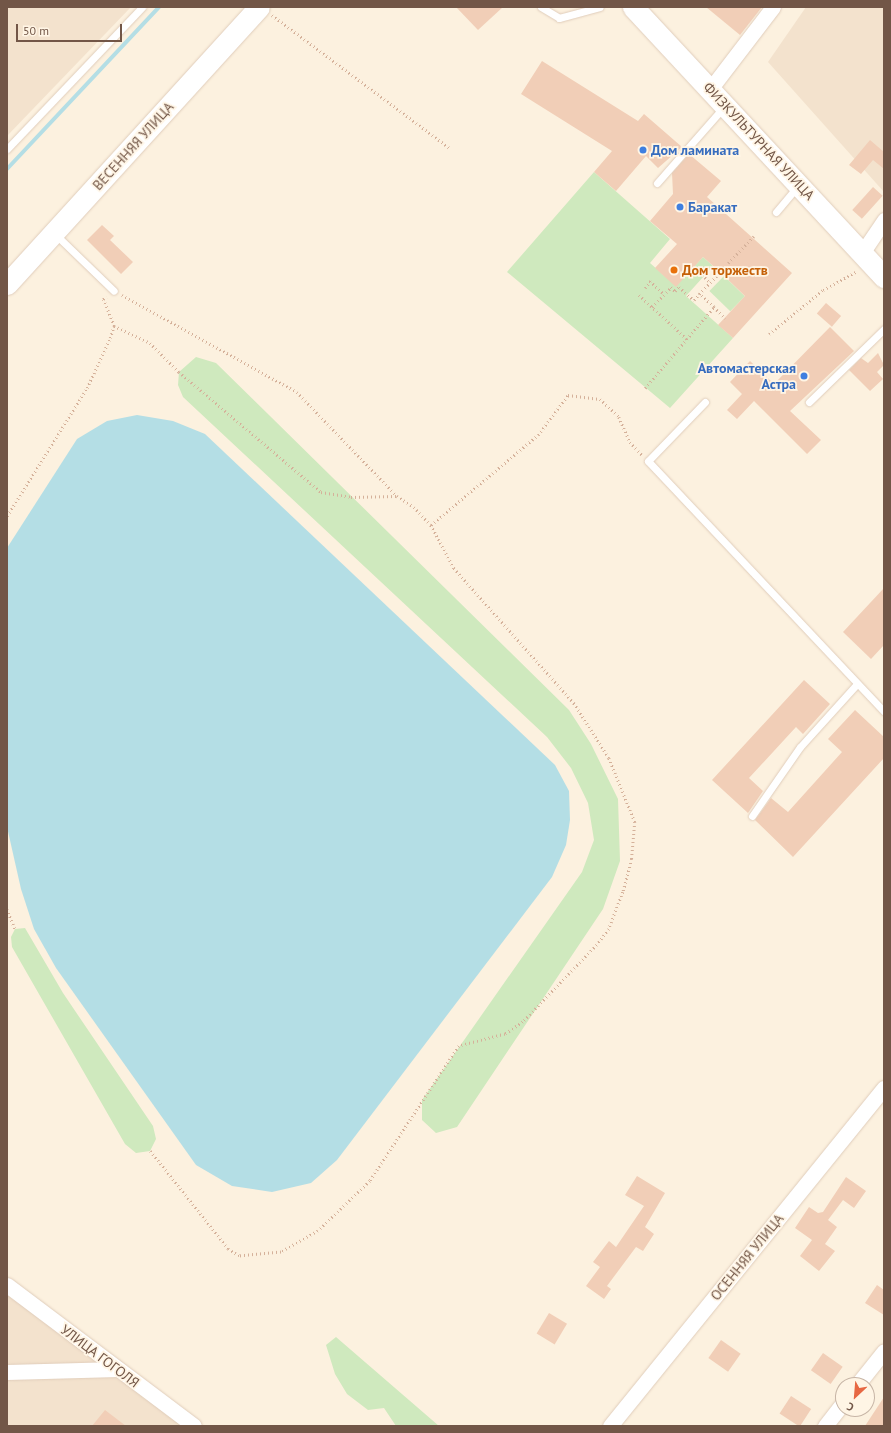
<!DOCTYPE html>
<meta charset="utf-8">
<style>
body{margin:0}
#map{position:relative;width:891px;height:1433px;overflow:hidden;background:#fcf1df;font-family:"PT Sans",sans-serif}
div>[style]{position:absolute}
.residential>*{inset:0;background:#f3e2cd}
.green>*{inset:0;background:#cfe9be;transform-origin:0 0}
.water>*{inset:0;background:#b4dee5}
.stream>*{height:4px;margin:-2px;padding:0 2px;transform-origin:2px;border-radius:2px;background:#b4dee5}
.building>*{inset:0;background:#f1ceb7;transform-origin:0 0}
.path>*{height:2.5px;margin-top:-1.25px;transform-origin:0;background:repeating-linear-gradient(90deg,#d5b19a 0 1px,transparent 0 4px)}
.roads{filter:drop-shadow(0 0 1px #e0cdbb) drop-shadow(0 0 1px #e0cdbb)}
.lane>*{height:7px;margin:-3.5px;padding:0 3.5px;transform-origin:3.5px;border-radius:3.5px;background:#fff}
.street>*{height:15px;margin:-7.5px;padding:0 7.5px;transform-origin:7.5px;border-radius:7.5px;background:#fff}
.secondary>*{height:21px;margin:-10.5px;padding:0 10.5px;transform-origin:10.5px;border-radius:10.5px;background:#fff}
.dots>*{width:11px;height:11px;translate:-50% -50%;box-sizing:border-box;border:2px solid #fff5e5;border-radius:50%}
span{translate:-50% -50%;white-space:nowrap;text-align:center;line-height:1.15;-webkit-text-stroke:3.5px #fff5e5;paint-order:stroke}
.street-label{font-size:14px;color:#725647}
.shop-label{font-size:14px;color:#366cbe;font-weight:700}
.left{translate:0 -50%;text-align:left}
.right{translate:-100% -50%;text-align:right}
.food-label{font-size:14px;color:#c56008;font-weight:700}
.frame{position:absolute;inset:0;border:8px solid #725647;pointer-events:none}
.north{position:absolute;left:835px;top:1377px;width:40px;height:40px;box-sizing:border-box;background:#fff5e5;border:1px solid #c7b5a6;border-radius:50%;rotate:206deg;font-size:11px;font-weight:700;line-height:16px;text-align:center;color:#725647}
.north::after{content:'';display:block;margin:auto;width:14px;height:18px;background:#e76843;clip-path:polygon(50% 0,100% 100%,50% 72%,0 100%)}
.scale{position:absolute;left:16px;top:24px;width:106px;height:18px;box-sizing:border-box;border:2px solid #725647;border-top:0;padding-left:5px;font-size:12px;line-height:14px;white-space:nowrap;color:#725647;-webkit-text-stroke:3px #fff5e5;paint-order:stroke}
</style>
<div id="map">
<div class="residential">
<div style="clip-path:polygon(7px 7px,131px 7px,7px 136px)"></div>
<div style="clip-path:polygon(806px 7px,884px 7px,884px 192px,768px 62px)"></div>
<div style="clip-path:polygon(7px 1292px,189px 1426px,7px 1426px)"></div>
</div>
<div class="green">
<div style="clip-path:polygon(594px 172px,670px 239px,650px 263px,676px 286px,703px 257px,713px 266px,686px 296px,733px 338px,670px 408px,507px 272px)"></div>
<div style="left:724px;top:276px;width:29px;height:21px;rotate:44deg"></div>
<div style="clip-path:polygon(196px 357px,216px 363px,569px 710px,591px 744px,618px 799px,620px 861px,603px 909px,457px 1127px,436px 1133px,422px 1120px,422px 1100px,582px 872px,594px 840px,588px 803px,571px 768px,547px 737px,183px 397px,178px 385px,179px 372px)"></div>
<div style="clip-path:polygon(25px 928px,63px 993px,153px 1126px,156px 1139px,150px 1151px,136px 1153px,125px 1144px,12px 947px,11px 937px,15px 929px)"></div>
<div style="clip-path:polygon(336px 1337px,439px 1426px,396px 1426px,384px 1408px,368px 1410px,347px 1394px,335px 1374px,326px 1345px)"></div>
</div>
<div class="water">
<div style="clip-path:polygon(137px 415px,173px 421px,205px 434px,555px 765px,569px 791px,570px 820px,566px 845px,552px 877px,337px 1160px,311px 1183px,272px 1192px,232px 1186px,196px 1165px,56px 968px,34px 929px,21px 889px,7px 827px,7px 548px,77px 439px,107px 421px)"></div>
</div>
<div class="stream">
<div style="left:7px;top:169px;width:222px;rotate:-46.8deg"></div>
</div>
<div class="building">
<div style="clip-path:polygon(456px 7px,503px 7px,478px 30px)"></div>
<div style="clip-path:polygon(706px 7px,762px 7px,740px 35px)"></div>
<div style="clip-path:polygon(542px 61px,638px 121px,644px 114px,682px 147px,658px 168px,646px 156px,616px 191px,594px 172px,612px 151px,521px 94px)"></div>
<div style="clip-path:polygon(870px 140px,884px 152px,884px 169px,873px 160px,861px 174px,849px 165px)"></div>
<div style="clip-path:polygon(689px 154px,721px 181px,707px 197px,792px 273px,733px 338px,718px 325px,745px 296px,720px 272px,703px 257px,676px 287px,655px 268px,677px 244px,650px 221px,673px 194px,672px 173px)"></div>
<div style="left:873px;top:187px;width:13px;height:31px;rotate:42deg"></div>
<div style="clip-path:polygon(102px 225px,114px 236px,110px 240px,133px 262px,121px 274px,87px 240px)"></div>
<div style="left:826px;top:303px;width:20px;height:14px;rotate:41deg"></div>
<div style="clip-path:polygon(830px 327px,854px 351px,790px 411px,821px 440px,807px 454px,754px 401px,737px 419px,727px 410px,742px 394px,730px 382px,750px 361px,774px 384px)"></div>
<div style="clip-path:polygon(878px 353px,884px 365px,877px 372px,883px 379px,870px 391px,849px 370px,861px 358px,868px 363px)"></div>
<div style="clip-path:polygon(884px 588px,884px 645px,871px 659px,843px 632px)"></div>
<div style="clip-path:polygon(804px 680px,830px 704px,803px 734px,796px 727px,749px 778px,763px 791px,748px 813px,712px 780px)"></div>
<div style="clip-path:polygon(855px 710px,884px 737px,884px 758px,793px 857px,755px 820px,771px 798px,788px 812px,842px 752px,828px 739px)"></div>
<div style="clip-path:polygon(637px 1176px,665px 1193px,645px 1227px,654px 1234px,643px 1251px,636px 1247px,607px 1286px,611px 1289px,604px 1299px,586px 1286px,600px 1267px,593px 1262px,609px 1241px,616px 1247px,644px 1206px,625px 1195px)"></div>
<div style="clip-path:polygon(846px 1177px,866px 1191px,854px 1208px,843px 1200px,828px 1220px,837px 1227px,825px 1244px,835px 1251px,819px 1271px,800px 1256px,812px 1240px,795px 1228px,809px 1207px,818px 1213px,823px 1212px)"></div>
<div style="clip-path:polygon(877px 1285px,884px 1290px,884px 1315px,865px 1303px)"></div>
<div style="left:549px;top:1313px;width:21px;height:24px;rotate:31deg"></div>
<div style="left:721px;top:1340px;width:24px;height:22px;rotate:35deg"></div>
<div style="left:823px;top:1353px;width:24px;height:21px;rotate:35deg"></div>
<div style="left:791px;top:1396px;width:24px;height:21px;rotate:33deg"></div>
<div style="clip-path:polygon(884px 1397px,884px 1426px,865px 1426px)"></div>
<div style="clip-path:polygon(105px 1410px,126px 1426px,92px 1426px)"></div>
</div>
<div class="path">
<div style="left:272px;top:15px;width:222px;rotate:36.8deg"></div>
<div style="left:728px;top:263px;width:37px;rotate:-46deg"></div>
<div style="left:693px;top:267px;width:23px;rotate:41deg"></div>
<div style="left:645px;top:288px;width:9px;rotate:-54deg"></div>
<div style="left:650px;top:281px;width:19px;rotate:43deg"></div>
<div style="left:122px;top:295px;width:200px;rotate:29deg"></div>
<div style="left:297px;top:392px;width:144px;rotate:46.1deg"></div>
<div style="left:397px;top:496px;width:20px;rotate:33deg"></div>
<div style="left:414px;top:507px;width:25px;rotate:47deg"></div>
<div style="left:431px;top:525px;width:49px;rotate:61.9deg"></div>
<div style="left:454px;top:568px;width:181px;rotate:48.4deg"></div>
<div style="left:574px;top:703px;width:65px;rotate:57.5deg"></div>
<div style="left:609px;top:758px;width:69px;rotate:67.9deg"></div>
<div style="left:635px;top:822px;width:37px;rotate:95deg"></div>
<div style="left:632px;top:859px;width:34px;rotate:105deg"></div>
<div style="left:623px;top:892px;width:40px;rotate:111deg"></div>
<div style="left:609px;top:929px;width:20px;rotate:127deg"></div>
<div style="left:597px;top:945px;width:107px;rotate:133.9deg"></div>
<div style="left:523px;top:1022px;width:22px;rotate:146deg"></div>
<div style="left:505px;top:1034px;width:48px;rotate:165.4deg"></div>
<div style="left:459px;top:1046px;width:162px;rotate:123.4deg"></div>
<div style="left:370px;top:1181px;width:72px;rotate:136.1deg"></div>
<div style="left:318px;top:1231px;width:43px;rotate:150.4deg"></div>
<div style="left:281px;top:1252px;width:42px;rotate:174.6deg"></div>
<div style="left:239px;top:1256px;width:13px;rotate:-148deg"></div>
<div style="left:228px;top:1249px;width:125px;rotate:-128.5deg"></div>
<div style="left:639px;top:295px;width:65px;rotate:42.5deg"></div>
<div style="left:652px;top:307px;width:28px;rotate:-46deg"></div>
<div style="left:671px;top:287px;width:6px;rotate:45deg"></div>
<div style="left:675px;top:291px;width:6px;rotate:-45deg"></div>
<div style="left:679px;top:287px;width:20px;rotate:41deg"></div>
<div style="left:694px;top:300px;width:8px;rotate:-50deg"></div>
<div style="left:714px;top:307px;width:16px;rotate:45deg"></div>
<div style="left:114px;top:326px;width:40px;rotate:25deg"></div>
<div style="left:150px;top:343px;width:41px;rotate:45deg"></div>
<div style="left:179px;top:372px;width:186px;rotate:40.2deg"></div>
<div style="left:321px;top:492px;width:30px;rotate:9deg"></div>
<div style="left:351px;top:497px;width:46px;rotate:-1.2deg"></div>
<div style="left:769px;top:334px;width:70px;rotate:-39.2deg"></div>
<div style="left:823px;top:290px;width:38px;rotate:-29deg"></div>
<div style="left:645px;top:388px;width:106px;rotate:-49.6deg"></div>
<div style="left:714px;top:307px;width:20px;rotate:-139deg"></div>
<div style="left:699px;top:294px;width:30px;rotate:-46deg"></div>
<div style="left:7px;top:516px;width:151px;rotate:-58deg"></div>
<div style="left:87px;top:388px;width:55px;rotate:-65.3deg"></div>
<div style="left:110px;top:338px;width:13px;rotate:-72deg"></div>
<div style="left:114px;top:326px;width:29px;rotate:-112deg"></div>
<div style="left:103px;top:299px;width:4px;rotate:-34deg"></div>
<div style="left:431px;top:525px;width:140px;rotate:-40.1deg"></div>
<div style="left:538px;top:435px;width:50px;rotate:-53.1deg"></div>
<div style="left:568px;top:395px;width:32px;rotate:7deg"></div>
<div style="left:600px;top:399px;width:26px;rotate:43deg"></div>
<div style="left:619px;top:417px;width:27px;rotate:66deg"></div>
<div style="left:630px;top:442px;width:18px;rotate:47deg"></div>
<div style="left:7px;top:909px;width:22px;rotate:68deg"></div>
</div>
<div class="roads">
<div class="lane">
<div style="left:541px;top:7px;width:21px;rotate:31deg"></div>
<div style="left:559px;top:18px;width:42px;rotate:-15deg"></div>
<div style="left:7px;top:149px;width:196px;rotate:-46.4deg"></div>
<div style="left:657px;top:183px;width:100px;rotate:-48.7deg"></div>
<div style="left:776px;top:212px;width:33px;rotate:-50deg"></div>
<div style="left:54px;top:233px;width:83px;rotate:44deg"></div>
<div style="left:705px;top:402px;width:82px;rotate:134deg"></div>
<div style="left:648px;top:461px;width:344px;rotate:46.7deg"></div>
<div style="left:809px;top:402px;width:105px;rotate:-44.2deg"></div>
<div style="left:752px;top:816px;width:84px;rotate:-55.2deg"></div>
<div style="left:800px;top:747px;width:85px;rotate:-47.9deg"></div>
</div>
<div class="street">
<div style="left:711px;top:88px;width:102px;rotate:-52.6deg"></div>
<div style="left:862px;top:253px;width:40px;rotate:-56deg"></div>
<div style="left:7px;top:1285px;width:234px;rotate:37deg"></div>
<div style="left:7px;top:1372px;width:111px;rotate:-1.5deg"></div>
<div style="left:857px;top:1385px;width:43px;rotate:-51.5deg"></div>
<div style="left:610px;top:1426px;width:435px;rotate:-51deg"></div>
<div style="left:825px;top:1426px;width:29px;rotate:-52deg"></div>
</div>
<div class="secondary">
<div style="left:633px;top:7px;width:369px;rotate:47.1deg"></div>
<div style="left:7px;top:284px;width:374px;rotate:-47.7deg"></div>
</div>
</div>
<div class="dots">
<div style="left:643px;top:150px;background:#3f7fe0"></div>
<div style="left:680px;top:207px;background:#3f7fe0"></div>
<div style="left:674px;top:270px;background:#e8710a"></div>
<div style="left:804px;top:376px;background:#3f7fe0"></div>
</div>
<div class="street-label">
<span style="left:759px;top:141px;rotate:47deg">ФИЗКУЛЬТУРНАЯ УЛИЦА</span>
<span style="left:133px;top:146px;rotate:-48deg">ВЕСЕННЯЯ УЛИЦА</span>
<span style="left:747px;top:1257px;rotate:-51deg">ОСЕННЯЯ УЛИЦА</span>
<span style="left:100px;top:1356px;rotate:37deg">УЛИЦА ГОГОЛЯ</span>
</div>
<div class="shop-label">
<span class="left" style="left:651px;top:150px">Дом ламината</span>
<span class="left" style="left:688px;top:207px">Баракат</span>
<span class="right" style="left:796px;top:376px">Автомастерская<br>Астра</span>
</div>
<div class="food-label">
<span class="left" style="left:682px;top:270px">Дом торжеств</span>
</div>
<div class="frame"></div>
<div class="north">С</div>
<div class="scale">50 m</div>
</div>
